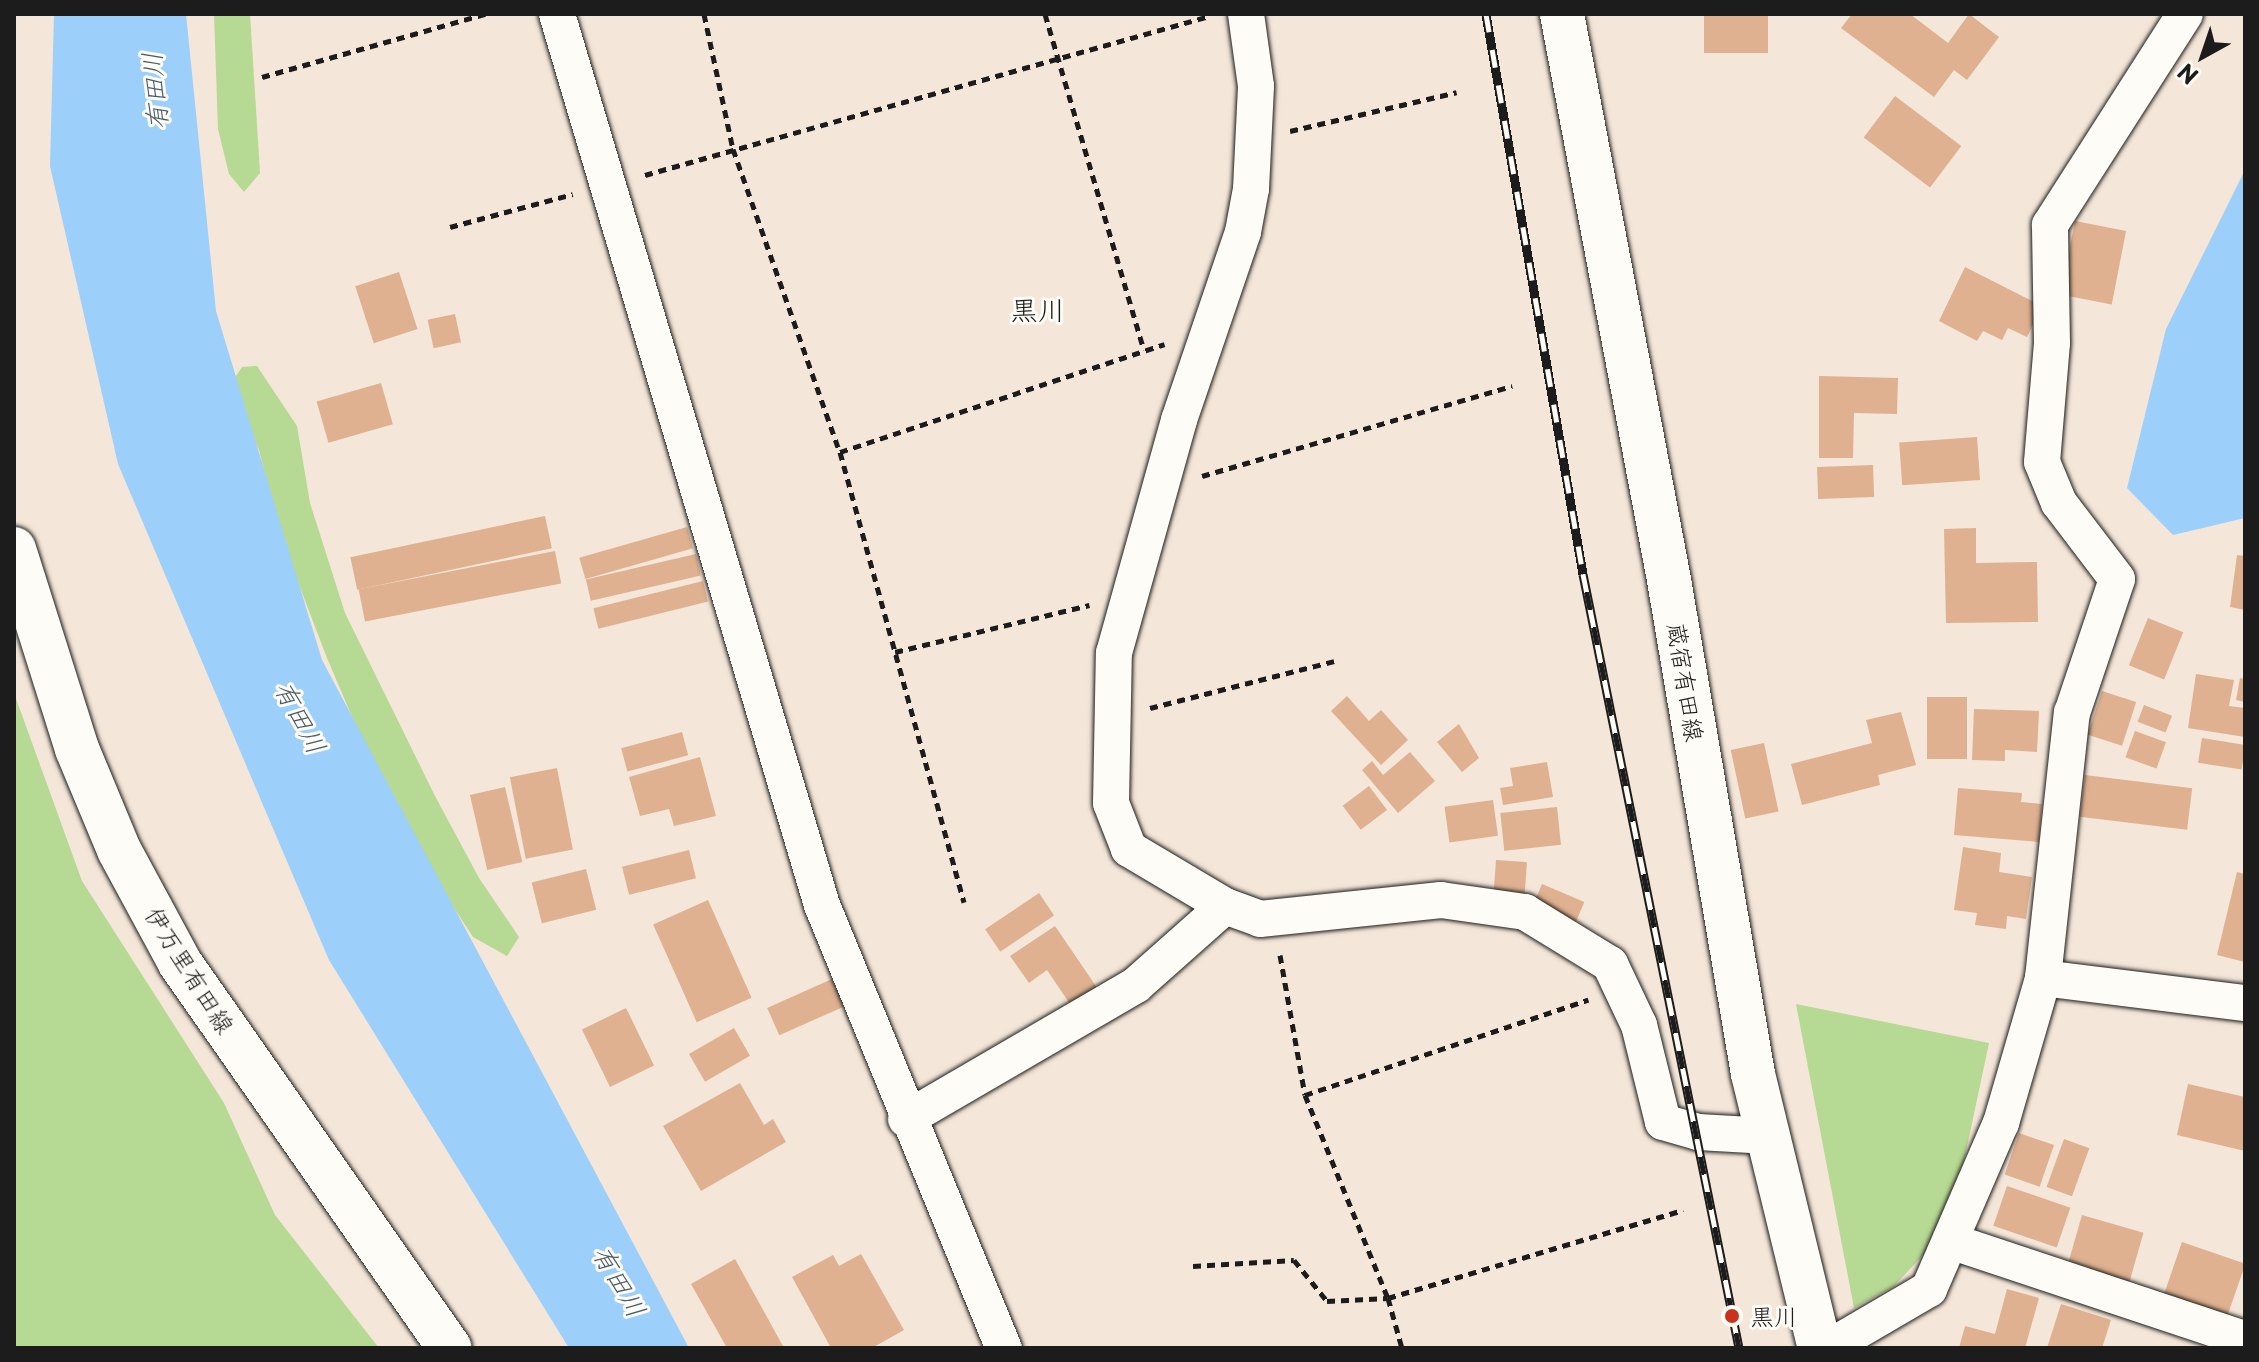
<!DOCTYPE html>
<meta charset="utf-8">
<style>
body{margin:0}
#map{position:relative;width:2259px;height:1362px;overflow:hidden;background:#f4e6d8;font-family:"Playpen Sans","Klee One",sans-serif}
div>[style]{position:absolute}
.green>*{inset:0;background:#b6d993}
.water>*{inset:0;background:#9ccff9}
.building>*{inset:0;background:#dfb190;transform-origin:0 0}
.path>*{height:5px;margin-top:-2.5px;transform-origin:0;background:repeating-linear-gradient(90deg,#1c1c1c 0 8px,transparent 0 14px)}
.roads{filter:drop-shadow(0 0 2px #1c1c1c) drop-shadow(0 0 2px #1c1c1c)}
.street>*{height:36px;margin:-18px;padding:0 18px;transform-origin:18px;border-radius:18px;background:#fdfcf7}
.secondary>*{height:44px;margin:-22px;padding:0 22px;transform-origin:22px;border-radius:22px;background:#fdfcf7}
.rail>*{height:9px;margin-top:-4.5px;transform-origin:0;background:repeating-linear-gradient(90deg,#fdfcf7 0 18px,#1c1c1c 0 36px);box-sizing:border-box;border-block:2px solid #1c1c1c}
.dots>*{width:22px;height:22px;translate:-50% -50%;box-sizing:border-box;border:4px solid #fdfcf7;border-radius:50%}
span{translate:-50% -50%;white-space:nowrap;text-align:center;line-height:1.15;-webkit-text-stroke:6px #fdfcf7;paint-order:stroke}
.street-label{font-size:24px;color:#1c1c1c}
.poi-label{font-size:24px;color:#1c1c1c}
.left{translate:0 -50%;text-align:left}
.water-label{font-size:26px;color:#495b69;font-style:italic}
.quarter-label{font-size:28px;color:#1c1c1c}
.frame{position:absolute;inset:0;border:16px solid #1c1c1c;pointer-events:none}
.north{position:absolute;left:2163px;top:16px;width:80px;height:80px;-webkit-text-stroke:6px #fdfcf7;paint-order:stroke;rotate:220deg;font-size:22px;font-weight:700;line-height:32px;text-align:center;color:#1c1c1c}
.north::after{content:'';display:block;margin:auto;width:28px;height:36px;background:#1c1c1c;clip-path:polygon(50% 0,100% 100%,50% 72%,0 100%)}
</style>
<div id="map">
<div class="green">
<div style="clip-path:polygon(214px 14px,250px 14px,260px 173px,244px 192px,229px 174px,218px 129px)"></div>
<div style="clip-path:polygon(257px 366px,297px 426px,310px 503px,345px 613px,435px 796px,479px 878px,519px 937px,507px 956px,473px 937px,439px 885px,367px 752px,327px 658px,281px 538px,259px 450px,230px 385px,242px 367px)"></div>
<div style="clip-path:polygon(14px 693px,82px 881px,224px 1103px,275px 1215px,379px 1348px,14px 1348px)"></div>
<div style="clip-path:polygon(1796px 1004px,1989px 1043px,1961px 1175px,1925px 1253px,1894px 1286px,1854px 1308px)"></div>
</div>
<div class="water">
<div style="clip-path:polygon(54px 14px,186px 14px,216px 311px,322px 660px,689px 1348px,569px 1348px,329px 960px,118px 464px,50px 166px)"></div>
<div style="clip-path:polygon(2245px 170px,2245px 518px,2173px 535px,2127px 488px,2166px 329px)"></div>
</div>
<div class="building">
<div style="left:1704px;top:14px;width:64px;height:39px"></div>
<div style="clip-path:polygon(1852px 14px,1910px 14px,1948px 43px,1969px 14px,1999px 37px,1967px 80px,1954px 70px,1934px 97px,1841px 28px)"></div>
<div style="left:1895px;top:96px;width:83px;height:52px;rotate:37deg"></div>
<div style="left:2075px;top:221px;width:52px;height:75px;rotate:11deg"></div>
<div style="clip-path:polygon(1965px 267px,2042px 306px,2027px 337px,2008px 328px,2002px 340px,1983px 331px,1977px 341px,1939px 321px)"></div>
<div style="left:399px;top:272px;width:60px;height:46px;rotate:72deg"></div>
<div style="left:455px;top:314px;width:29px;height:28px;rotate:78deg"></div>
<div style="clip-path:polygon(1819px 376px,1898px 378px,1897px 414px,1854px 413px,1853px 458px,1819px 458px)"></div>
<div style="left:381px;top:383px;width:43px;height:67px;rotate:74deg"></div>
<div style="left:1977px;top:437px;width:43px;height:78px;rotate:86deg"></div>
<div style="left:1873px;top:465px;width:32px;height:56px;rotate:88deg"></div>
<div style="left:545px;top:516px;width:33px;height:199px;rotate:78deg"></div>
<div style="left:687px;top:527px;width:22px;height:112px;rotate:74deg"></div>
<div style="clip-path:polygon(1976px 528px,1976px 563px,2037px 562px,2038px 622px,1946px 623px,1944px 529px)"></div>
<div style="left:555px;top:551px;width:33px;height:200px;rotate:79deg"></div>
<div style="left:696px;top:554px;width:22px;height:113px;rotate:77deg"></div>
<div style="clip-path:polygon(2237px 555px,2245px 556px,2245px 610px,2230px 607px)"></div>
<div style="left:703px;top:581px;width:21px;height:113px;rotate:76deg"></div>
<div style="left:2148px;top:618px;width:38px;height:51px;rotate:22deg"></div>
<div style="clip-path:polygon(2196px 674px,2234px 680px,2229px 706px,2245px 708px,2245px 737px,2188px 728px)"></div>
<div style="clip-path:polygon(2240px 678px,2245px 679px,2245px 702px,2236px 700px)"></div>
<div style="left:2102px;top:691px;width:36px;height:46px;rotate:18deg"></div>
<div style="clip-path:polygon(1347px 696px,1369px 721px,1381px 710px,1408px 740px,1381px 765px,1331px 711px)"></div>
<div style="left:1927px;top:697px;width:40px;height:62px"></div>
<div style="left:2144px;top:705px;width:30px;height:18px;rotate:21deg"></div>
<div style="clip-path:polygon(1974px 709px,2039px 711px,2037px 752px,2005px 750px,2005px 761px,1972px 760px)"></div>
<div style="clip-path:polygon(1901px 712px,1916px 765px,1878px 775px,1880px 785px,1802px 805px,1791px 764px,1872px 743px,1866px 720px)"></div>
<div style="clip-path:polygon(1459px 724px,1479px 758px,1462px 772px,1437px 742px)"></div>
<div style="left:2135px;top:731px;width:33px;height:28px;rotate:20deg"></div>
<div style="left:682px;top:732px;width:24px;height:63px;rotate:75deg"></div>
<div style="left:2202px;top:738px;width:44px;height:25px;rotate:9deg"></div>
<div style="left:1764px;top:743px;width:70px;height:34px;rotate:78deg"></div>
<div style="clip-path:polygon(1410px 752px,1435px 781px,1398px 813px,1362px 770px,1372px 761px,1383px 775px)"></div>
<div style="clip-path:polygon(700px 757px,716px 816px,674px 826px,669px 809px,640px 816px,629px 777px)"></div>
<div style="clip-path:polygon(1547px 762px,1553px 797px,1503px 805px,1500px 788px,1513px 786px,1510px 768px)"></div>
<div style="left:557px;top:768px;width:83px;height:48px;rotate:79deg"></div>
<div style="left:2085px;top:775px;width:108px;height:42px;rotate:7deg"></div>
<div style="left:1369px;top:786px;width:30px;height:33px;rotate:53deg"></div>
<div style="left:505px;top:787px;width:77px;height:36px;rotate:77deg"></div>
<div style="clip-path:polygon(1958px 788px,2022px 793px,2021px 802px,2042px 804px,2039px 842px,1954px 835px)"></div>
<div style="left:1493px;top:800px;width:36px;height:49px;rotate:82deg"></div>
<div style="left:1557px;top:807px;width:38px;height:57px;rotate:84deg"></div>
<div style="clip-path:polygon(1963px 847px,2001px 853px,1999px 872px,2032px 877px,2026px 919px,2007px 916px,2006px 929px,1975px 925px,1977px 913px,1954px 910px)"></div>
<div style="left:689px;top:850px;width:29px;height:69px;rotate:76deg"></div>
<div style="left:1496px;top:860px;width:31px;height:41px;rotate:4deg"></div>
<div style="left:586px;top:869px;width:42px;height:56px;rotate:76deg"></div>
<div style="clip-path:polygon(2237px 872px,2245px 874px,2245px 962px,2217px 955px)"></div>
<div style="left:1542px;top:884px;width:46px;height:28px;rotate:23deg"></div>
<div style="left:1039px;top:893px;width:27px;height:65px;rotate:56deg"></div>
<div style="left:708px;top:900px;width:107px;height:60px;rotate:66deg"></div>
<div style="clip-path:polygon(1055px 926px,1102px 995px,1076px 1013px,1047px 970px,1029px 983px,1010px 956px)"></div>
<div style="left:832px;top:979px;width:30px;height:71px;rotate:66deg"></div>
<div style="left:626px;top:1008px;width:64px;height:49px;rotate:64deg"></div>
<div style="left:734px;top:1028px;width:32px;height:52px;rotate:60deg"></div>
<div style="clip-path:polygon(740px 1083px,764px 1125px,773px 1119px,786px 1142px,701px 1191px,663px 1126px)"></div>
<div style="clip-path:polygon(2188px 1084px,2245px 1097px,2245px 1151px,2177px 1135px)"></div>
<div style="left:2019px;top:1133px;width:37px;height:44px;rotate:19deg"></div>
<div style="left:2064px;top:1139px;width:27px;height:51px;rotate:20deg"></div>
<div style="left:2007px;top:1186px;width:67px;height:42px;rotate:19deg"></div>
<div style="left:2082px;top:1215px;width:64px;height:52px;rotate:16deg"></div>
<div style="left:2182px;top:1242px;width:67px;height:55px;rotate:19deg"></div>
<div style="clip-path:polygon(861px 1254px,904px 1330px,872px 1348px,831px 1348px,792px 1277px,833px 1255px,839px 1266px)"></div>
<div style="clip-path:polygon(735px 1259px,784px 1348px,727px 1348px,691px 1284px)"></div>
<div style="clip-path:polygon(2007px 1289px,2039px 1298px,2025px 1348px,1959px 1348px,1965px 1326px,1995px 1334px)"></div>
<div style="clip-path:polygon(2061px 1304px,2111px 1320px,2102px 1348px,2047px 1348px)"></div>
</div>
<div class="path">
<div style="left:704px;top:14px;width:138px;rotate:77.9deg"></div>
<div style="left:733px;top:149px;width:321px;rotate:70.6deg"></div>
<div style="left:840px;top:452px;width:467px;rotate:74.6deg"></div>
<div style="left:1045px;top:14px;width:350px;rotate:73.6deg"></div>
<div style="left:262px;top:77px;width:232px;rotate:-15.8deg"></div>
<div style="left:1290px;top:131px;width:171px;rotate:-13.1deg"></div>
<div style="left:645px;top:175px;width:586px;rotate:-15.74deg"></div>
<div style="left:450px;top:227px;width:127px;rotate:-15deg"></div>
<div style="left:840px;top:452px;width:342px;rotate:-18.4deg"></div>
<div style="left:1202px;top:476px;width:323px;rotate:-16.2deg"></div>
<div style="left:895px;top:652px;width:200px;rotate:-13.6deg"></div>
<div style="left:1150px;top:708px;width:190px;rotate:-14.3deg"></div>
<div style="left:1280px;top:955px;width:142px;rotate:79.9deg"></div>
<div style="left:1305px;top:1095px;width:219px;rotate:67.8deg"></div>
<div style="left:1388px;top:1298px;width:52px;rotate:74.4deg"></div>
<div style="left:1305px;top:1095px;width:299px;rotate:-18.6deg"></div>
<div style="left:1193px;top:1266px;width:101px;rotate:-3.4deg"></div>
<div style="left:1294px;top:1260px;width:53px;rotate:51.2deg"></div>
<div style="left:1327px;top:1301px;width:61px;rotate:-2.8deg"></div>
<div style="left:1388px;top:1298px;width:308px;rotate:-16.6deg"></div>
</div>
<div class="roads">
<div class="street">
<div style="left:557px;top:14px;width:930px;rotate:73.44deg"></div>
<div style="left:822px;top:905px;width:479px;rotate:67.7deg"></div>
<div style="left:1225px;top:906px;width:112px;rotate:-149.3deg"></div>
<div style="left:1129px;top:849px;width:49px;rotate:-111.4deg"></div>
<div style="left:1111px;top:803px;width:150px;rotate:-88.9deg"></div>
<div style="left:1114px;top:653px;width:242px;rotate:-74.4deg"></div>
<div style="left:1179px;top:420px;width:199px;rotate:-71.2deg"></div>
<div style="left:1243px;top:232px;width:44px;rotate:-79.5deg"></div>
<div style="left:1251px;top:189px;width:103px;rotate:-87.2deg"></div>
<div style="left:1256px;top:86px;width:73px;rotate:-97.9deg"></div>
<div style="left:2043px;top:978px;width:267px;rotate:-83.8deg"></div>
<div style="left:2072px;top:713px;width:141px;rotate:-71.4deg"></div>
<div style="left:2117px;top:579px;width:96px;rotate:-127.3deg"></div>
<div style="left:2059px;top:503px;width:44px;rotate:-112.5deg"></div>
<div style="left:2042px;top:462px;width:119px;rotate:-85.2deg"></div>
<div style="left:2052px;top:343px;width:118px;rotate:-91deg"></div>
<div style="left:2050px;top:225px;width:250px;rotate:-57.4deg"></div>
<div style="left:906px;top:1119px;width:266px;rotate:-30.2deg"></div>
<div style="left:1136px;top:985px;width:119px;rotate:-41.6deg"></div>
<div style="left:1225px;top:906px;width:37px;rotate:20deg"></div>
<div style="left:1260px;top:919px;width:182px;rotate:-6deg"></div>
<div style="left:1441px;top:900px;width:85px;rotate:8.1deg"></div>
<div style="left:1525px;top:912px;width:100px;rotate:31.5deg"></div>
<div style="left:1610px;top:964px;width:68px;rotate:64.6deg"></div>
<div style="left:1639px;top:1025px;width:100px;rotate:76.1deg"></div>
<div style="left:1663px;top:1122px;width:36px;rotate:16deg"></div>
<div style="left:1698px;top:1132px;width:71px;rotate:3.2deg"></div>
<div style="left:1953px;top:1242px;width:308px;rotate:18.4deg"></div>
<div style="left:1828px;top:1348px;width:117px;rotate:-30.3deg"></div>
<div style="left:1929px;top:1289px;width:181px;rotate:-66.6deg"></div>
<div style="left:2001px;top:1123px;width:151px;rotate:-73.8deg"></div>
<div style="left:2043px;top:978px;width:204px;rotate:7.1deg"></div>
</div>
<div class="secondary">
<div style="left:1562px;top:14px;width:576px;rotate:79.29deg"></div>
<div style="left:1669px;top:580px;width:501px;rotate:80.35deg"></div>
<div style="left:1753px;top:1074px;width:282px;rotate:76.3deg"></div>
<div style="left:14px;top:549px;width:210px;rotate:72.5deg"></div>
<div style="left:77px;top:749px;width:109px;rotate:67.4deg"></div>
<div style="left:119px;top:850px;width:128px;rotate:61.6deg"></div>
<div style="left:180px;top:963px;width:470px;rotate:55deg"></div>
</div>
</div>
<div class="rail">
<div style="left:1486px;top:14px;width:568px;rotate:80.17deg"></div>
<div style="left:1583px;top:574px;width:790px;rotate:78.6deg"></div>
</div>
<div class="dots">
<div style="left:1732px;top:1316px;background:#c8321e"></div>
</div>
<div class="street-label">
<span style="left:1686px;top:682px;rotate:81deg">蔵宿有田線</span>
<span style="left:190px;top:970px;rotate:58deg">伊万里有田線</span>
</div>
<div class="poi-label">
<span class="left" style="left:1750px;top:1316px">黒川</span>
</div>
<div class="water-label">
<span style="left:154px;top:91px;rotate:-95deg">有田川</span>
<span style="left:301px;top:717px;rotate:62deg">有田川</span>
<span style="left:620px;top:1281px;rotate:60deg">有田川</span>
</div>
<div class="quarter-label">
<span style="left:1038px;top:309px">黒川</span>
</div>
<div class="frame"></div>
<div class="north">N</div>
</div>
